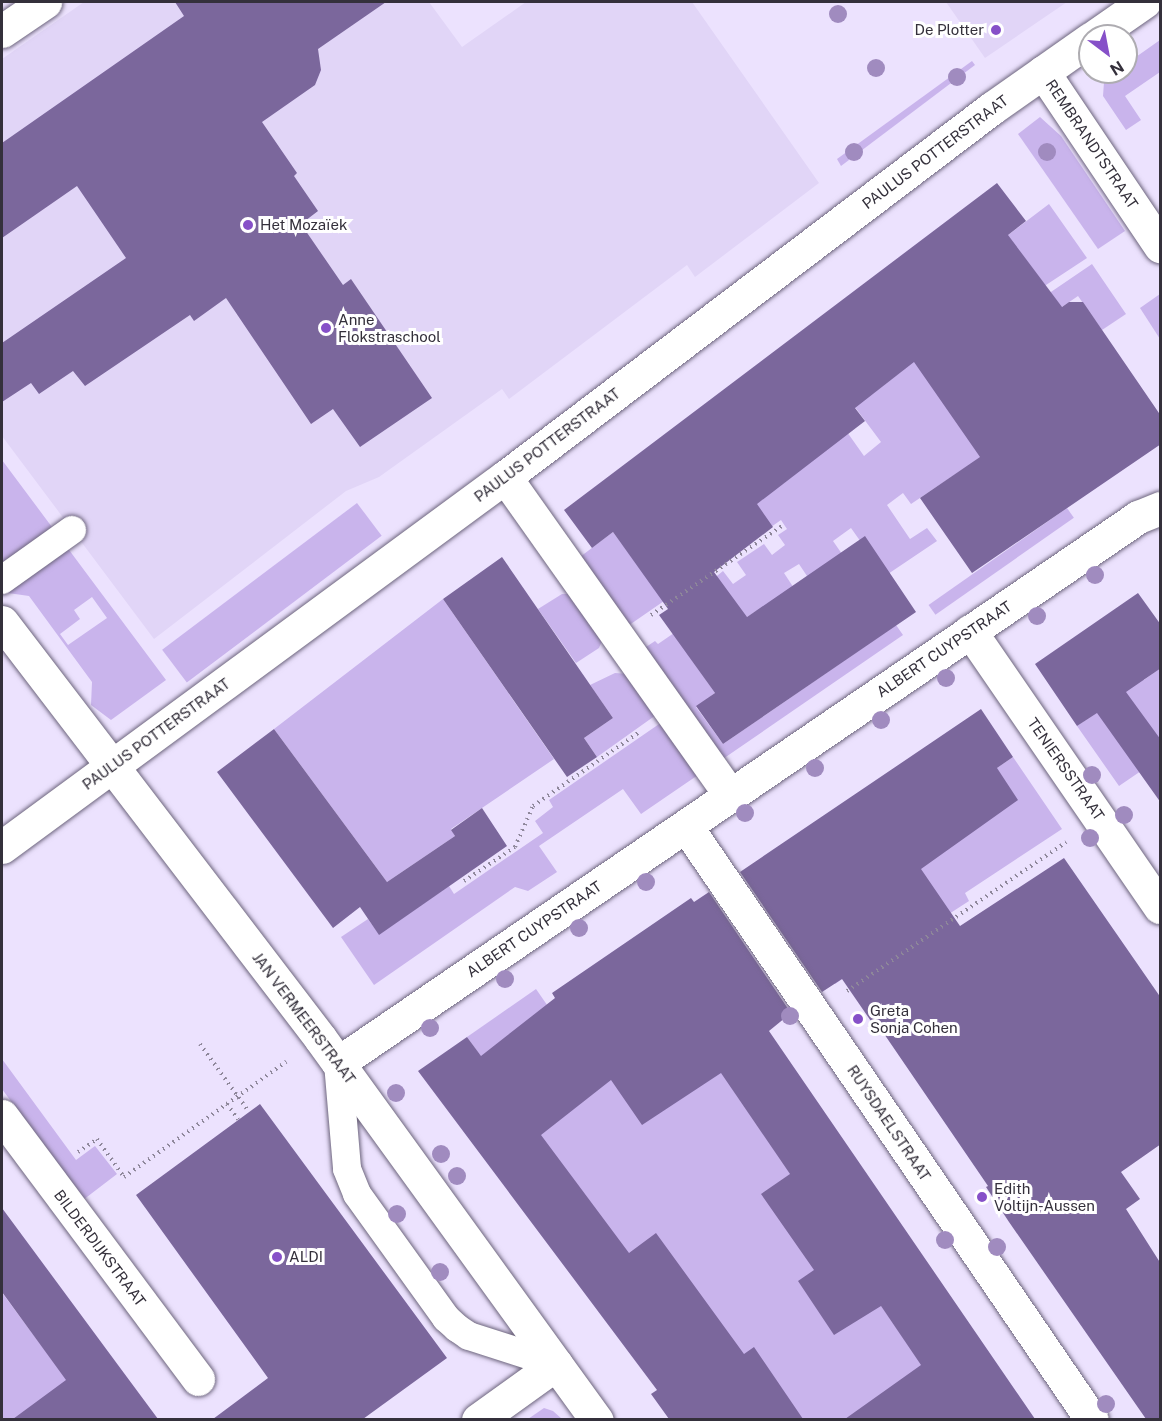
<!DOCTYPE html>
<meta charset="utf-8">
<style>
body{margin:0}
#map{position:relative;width:1162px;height:1421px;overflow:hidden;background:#ece2fe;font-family:"Public Sans",sans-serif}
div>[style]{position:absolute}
.built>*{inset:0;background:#e1d5f7}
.green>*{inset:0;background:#c9b4ec;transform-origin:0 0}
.building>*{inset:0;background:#7b679c}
.path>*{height:4px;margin-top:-2px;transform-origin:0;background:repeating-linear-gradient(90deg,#8e879a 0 1.5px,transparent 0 6px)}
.roads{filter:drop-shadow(0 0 2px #6d657d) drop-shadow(0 0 2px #6d657d)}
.lane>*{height:28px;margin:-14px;padding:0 14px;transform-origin:14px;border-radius:14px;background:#fff}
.street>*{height:33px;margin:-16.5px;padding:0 16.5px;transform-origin:16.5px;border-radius:16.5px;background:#fff}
.trees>*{width:18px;height:18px;margin:-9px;border-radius:50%;background:#a08bbf}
.dots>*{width:16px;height:16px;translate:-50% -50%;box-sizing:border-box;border:3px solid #fff;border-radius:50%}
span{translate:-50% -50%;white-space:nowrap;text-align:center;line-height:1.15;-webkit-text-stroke:6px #fff;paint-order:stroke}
.poi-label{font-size:15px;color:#34303b}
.right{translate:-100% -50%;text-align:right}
.left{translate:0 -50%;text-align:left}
.street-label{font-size:15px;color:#34303b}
.frame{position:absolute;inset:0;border:3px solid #34303b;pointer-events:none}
.north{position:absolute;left:1078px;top:24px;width:60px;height:60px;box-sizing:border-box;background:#fff;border:2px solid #aeacb1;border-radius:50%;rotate:148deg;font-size:16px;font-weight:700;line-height:24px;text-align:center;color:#34303b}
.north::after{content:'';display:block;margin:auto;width:21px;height:27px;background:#8650c8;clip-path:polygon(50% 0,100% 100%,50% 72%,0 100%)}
</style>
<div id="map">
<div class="built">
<div style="clip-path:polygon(84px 2px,429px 2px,462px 47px,526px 2px,692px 2px,819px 183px,695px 277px,687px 265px,509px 399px,502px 389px,379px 477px,346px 491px,154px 639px,2px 436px,2px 59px)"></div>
<div style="clip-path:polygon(946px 2px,1067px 2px,985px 58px)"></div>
</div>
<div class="green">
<div style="clip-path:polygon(1160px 40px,1160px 72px,1125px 96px,1141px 120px,1126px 130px,1103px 96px,1104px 82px,1114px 72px,1126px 72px,1126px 64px)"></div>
<div style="clip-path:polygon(972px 61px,975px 65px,841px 166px,837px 159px)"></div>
<div style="clip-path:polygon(1040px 117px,1061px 136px,1125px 231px,1098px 249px,1018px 134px)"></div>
<div style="clip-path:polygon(1049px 204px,1087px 258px,1046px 285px,1007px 322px,1092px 264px,1126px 314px,1102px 330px,1078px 296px,1040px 322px,981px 457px,911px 504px,903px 493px,887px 505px,910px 539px,927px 528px,937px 541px,885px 576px,851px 528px,833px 541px,858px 577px,807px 576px,799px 564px,784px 573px,807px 608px,781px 648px,756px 611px,689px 656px,715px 693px,696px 707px,723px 744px,896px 625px,903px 635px,717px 763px,640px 651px,655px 641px,658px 644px,674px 633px,712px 580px,723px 571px,733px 584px,746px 575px,737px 562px,764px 544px,772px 555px,785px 545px,778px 535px,787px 529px,781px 520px,625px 628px,576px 560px,613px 532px,640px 569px,784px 483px,847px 432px,864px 456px,881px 442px,837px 383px,871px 395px,902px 371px,959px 272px)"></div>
<div style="clip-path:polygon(1160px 294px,1160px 339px,1140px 308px)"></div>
<div style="clip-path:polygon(evenodd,2px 460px,166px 680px,111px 720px,91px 705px,92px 682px,29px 596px,8px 593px,2px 585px,2px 460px,92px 597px,107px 618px,68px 645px,60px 634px,80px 619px,74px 610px,92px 597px)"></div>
<div style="left:357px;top:503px;width:41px;height:244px;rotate:53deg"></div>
<div style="left:1067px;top:508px;width:12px;height:169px;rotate:55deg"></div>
<div style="clip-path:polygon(562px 594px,574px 594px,604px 636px,599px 648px,576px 663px,538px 609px)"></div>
<div style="clip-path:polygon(443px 599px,554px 759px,451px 829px,455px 836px,387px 882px,274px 729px)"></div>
<div style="clip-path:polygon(1134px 667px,1144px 680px,1160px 668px,1160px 758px,1119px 786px,1077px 726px,1126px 692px)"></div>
<div style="clip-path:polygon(615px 673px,628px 674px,656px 715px,597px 757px,584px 738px,613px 718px,590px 685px)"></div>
<div style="clip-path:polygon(662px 722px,698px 775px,641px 814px,623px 789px,539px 846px,557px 872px,528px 891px,515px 887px,374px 985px,341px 937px,368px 919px,379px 934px,449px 886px,454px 894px,543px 833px,535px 821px,553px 807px,549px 800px)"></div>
<div style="clip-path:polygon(1013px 757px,1062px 829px,965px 893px,969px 901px,935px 923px,901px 938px,835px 984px,784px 913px)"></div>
<div style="clip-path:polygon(693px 985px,733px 1090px,959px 1419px,739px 1419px,467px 1037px,536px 989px,602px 1084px)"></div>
<div style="clip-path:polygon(2px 1059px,76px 1160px,95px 1146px,117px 1174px,83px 1200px,2px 1089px)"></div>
<div style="clip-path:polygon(2px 1292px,3px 1294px,96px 1419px,2px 1419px)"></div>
<div style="clip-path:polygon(544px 1408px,553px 1411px,562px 1419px,528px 1419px)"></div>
</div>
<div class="building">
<div style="clip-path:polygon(175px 2px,386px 2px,318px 49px,321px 70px,315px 85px,262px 122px,297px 173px,294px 176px,318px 211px,301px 224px,343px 285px,351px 279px,432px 398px,360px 447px,333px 409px,311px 424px,226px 298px,194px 321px,190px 315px,85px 386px,73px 371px,39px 394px,31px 383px,2px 402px,2px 343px,126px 258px,77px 186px,2px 238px,2px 143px,184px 16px)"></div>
<div style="clip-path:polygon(997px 183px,1026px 221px,1008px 235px,1062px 307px,1069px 302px,1083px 302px,1161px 416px,1161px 444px,972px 573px,920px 498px,980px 457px,914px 362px,855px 408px,865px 421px,757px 504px,773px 527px,714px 572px,747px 617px,865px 536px,916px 612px,723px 744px,696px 706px,715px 693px,659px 615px,668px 609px,613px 532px,592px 548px,564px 510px)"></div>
<div style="clip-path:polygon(502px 557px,613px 718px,584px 738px,597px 757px,567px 777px,443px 599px)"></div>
<div style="clip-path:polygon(1138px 593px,1161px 625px,1161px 668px,1126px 692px,1161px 740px,1161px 803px,1097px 713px,1077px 726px,1035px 664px)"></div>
<div style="clip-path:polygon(981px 709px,1013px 757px,997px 768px,1018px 800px,921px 869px,960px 926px,1064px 858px,1161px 998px,1161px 1144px,1121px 1172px,1140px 1199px,1126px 1209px,1161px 1264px,1161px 1419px,1146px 1419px,1009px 1222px,986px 1187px,988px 1186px,878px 1025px,875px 1027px,842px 979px,822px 992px,740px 872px)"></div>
<div style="clip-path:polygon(274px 729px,387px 882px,455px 836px,451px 830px,482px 808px,507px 846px,379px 935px,360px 907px,333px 928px,217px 772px)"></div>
<div style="clip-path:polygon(709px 892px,791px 1013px,769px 1031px,1035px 1419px,845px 1419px,921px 1365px,881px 1306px,834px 1335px,798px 1281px,814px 1270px,761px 1194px,790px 1174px,721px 1073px,642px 1125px,611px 1080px,541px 1135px,629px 1253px,656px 1233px,744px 1354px,754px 1347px,803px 1419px,669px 1419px,651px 1394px,657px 1390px,418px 1071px,467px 1037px,481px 1056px,555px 998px,552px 993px,691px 898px,694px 902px)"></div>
<div style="clip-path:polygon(260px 1104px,447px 1358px,363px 1419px,213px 1419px,268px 1378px,136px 1195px)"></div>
<div style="clip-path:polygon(2px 1208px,118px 1365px,158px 1419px,13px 1419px,66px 1380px,2px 1292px)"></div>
</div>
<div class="path">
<div style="left:651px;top:615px;width:158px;rotate:-34.2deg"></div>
<div style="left:464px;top:881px;width:61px;rotate:-33.7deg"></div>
<div style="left:515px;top:847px;width:45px;rotate:-66.3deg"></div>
<div style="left:533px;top:806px;width:128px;rotate:-34.8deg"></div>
<div style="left:847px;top:991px;width:265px;rotate:-34.2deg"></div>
<div style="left:200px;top:1044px;width:84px;rotate:54.2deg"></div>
<div style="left:227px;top:1104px;width:19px;rotate:54deg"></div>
<div style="left:78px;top:1152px;width:23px;rotate:-34deg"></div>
<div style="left:97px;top:1139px;width:47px;rotate:54.6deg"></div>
<div style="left:124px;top:1177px;width:199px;rotate:-35.4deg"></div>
</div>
<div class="roads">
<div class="lane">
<div style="left:2px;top:580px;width:86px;rotate:-35.5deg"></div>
<div style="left:338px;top:1063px;width:106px;rotate:85.1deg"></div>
<div style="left:347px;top:1169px;width:27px;rotate:68deg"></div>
<div style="left:357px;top:1194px;width:153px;rotate:54.3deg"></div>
<div style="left:446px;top:1318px;width:15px;rotate:42deg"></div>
<div style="left:457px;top:1328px;width:14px;rotate:34deg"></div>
<div style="left:469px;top:1336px;width:91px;rotate:17.8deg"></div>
</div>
<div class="street">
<div style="left:2px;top:31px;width:52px;rotate:-34deg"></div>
<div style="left:1095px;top:36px;width:60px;rotate:-34.8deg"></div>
<div style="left:1043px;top:72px;width:210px;rotate:56.1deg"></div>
<div style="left:505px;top:477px;width:390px;rotate:54.7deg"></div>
<div style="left:2px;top:622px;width:524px;rotate:52.6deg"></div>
<div style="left:320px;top:1038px;width:472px;rotate:54.1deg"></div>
<div style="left:970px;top:631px;width:335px;rotate:55.5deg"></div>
<div style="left:686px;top:826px;width:719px;rotate:55.65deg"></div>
<div style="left:2px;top:847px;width:624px;rotate:-36.34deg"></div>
<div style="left:505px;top:477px;width:611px;rotate:-37.15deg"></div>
<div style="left:992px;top:108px;width:120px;rotate:-35.1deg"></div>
<div style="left:338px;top:1063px;width:969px;rotate:-34.31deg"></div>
<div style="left:1138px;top:517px;width:24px;rotate:-22deg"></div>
<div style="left:2px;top:1116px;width:328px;rotate:53.3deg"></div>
<div style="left:478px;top:1420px;width:96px;rotate:-35.7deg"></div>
</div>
</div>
<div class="trees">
<div style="left:838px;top:14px"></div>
<div style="left:876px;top:68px"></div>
<div style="left:957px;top:77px"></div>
<div style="left:854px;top:152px"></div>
<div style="left:1047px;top:152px"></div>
<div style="left:1095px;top:575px"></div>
<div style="left:1037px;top:616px"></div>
<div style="left:946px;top:678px"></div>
<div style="left:881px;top:720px"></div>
<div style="left:815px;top:768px"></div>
<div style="left:1092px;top:775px"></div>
<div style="left:745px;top:813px"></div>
<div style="left:1124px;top:815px"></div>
<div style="left:1090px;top:838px"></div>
<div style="left:646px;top:882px"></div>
<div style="left:579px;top:928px"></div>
<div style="left:505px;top:979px"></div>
<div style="left:790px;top:1016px"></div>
<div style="left:430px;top:1028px"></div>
<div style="left:396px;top:1093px"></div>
<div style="left:441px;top:1154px"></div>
<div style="left:457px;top:1176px"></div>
<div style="left:397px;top:1214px"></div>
<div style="left:945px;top:1240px"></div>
<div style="left:997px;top:1247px"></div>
<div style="left:440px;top:1272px"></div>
<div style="left:1106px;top:1404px"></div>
</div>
<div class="dots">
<div style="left:996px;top:30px;background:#8650c8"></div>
<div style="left:248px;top:225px;background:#8650c8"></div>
<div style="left:326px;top:328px;background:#8650c8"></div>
<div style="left:858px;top:1019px;background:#8650c8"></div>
<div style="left:982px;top:1197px;background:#8650c8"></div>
<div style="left:277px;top:1257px;background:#8650c8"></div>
</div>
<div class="poi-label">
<span class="right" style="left:984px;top:30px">De Plotter</span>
<span class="left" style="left:260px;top:225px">Het Mozaïek</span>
<span class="left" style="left:338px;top:328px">Anne<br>Flokstraschool</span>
<span class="left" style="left:870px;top:1019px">Greta<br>Sonja Cohen</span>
<span class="left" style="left:994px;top:1197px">Edith<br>Voltijn-Aussen</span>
<span class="left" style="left:289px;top:1257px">ALDI</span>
</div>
<div class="street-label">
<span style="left:1092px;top:144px;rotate:56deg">REMBRANDTSTRAAT</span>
<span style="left:935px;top:152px;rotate:-37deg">PAULUS POTTERSTRAAT</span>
<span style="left:547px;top:445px;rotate:-37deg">PAULUS POTTERSTRAAT</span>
<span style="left:944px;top:649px;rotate:-34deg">ALBERT CUYPSTRAAT</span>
<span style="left:156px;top:734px;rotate:-36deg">PAULUS POTTERSTRAAT</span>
<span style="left:1066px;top:769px;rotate:55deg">TENIERSSTRAAT</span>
<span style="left:534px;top:929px;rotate:-34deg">ALBERT CUYPSTRAAT</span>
<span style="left:304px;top:1018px;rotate:53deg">JAN VERMEERSTRAAT</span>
<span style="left:889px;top:1123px;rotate:56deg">RUYSDAELSTRAAT</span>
<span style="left:100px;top:1248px;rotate:53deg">BILDERDIJKSTRAAT</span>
</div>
<div class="frame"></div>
<div class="north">N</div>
</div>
